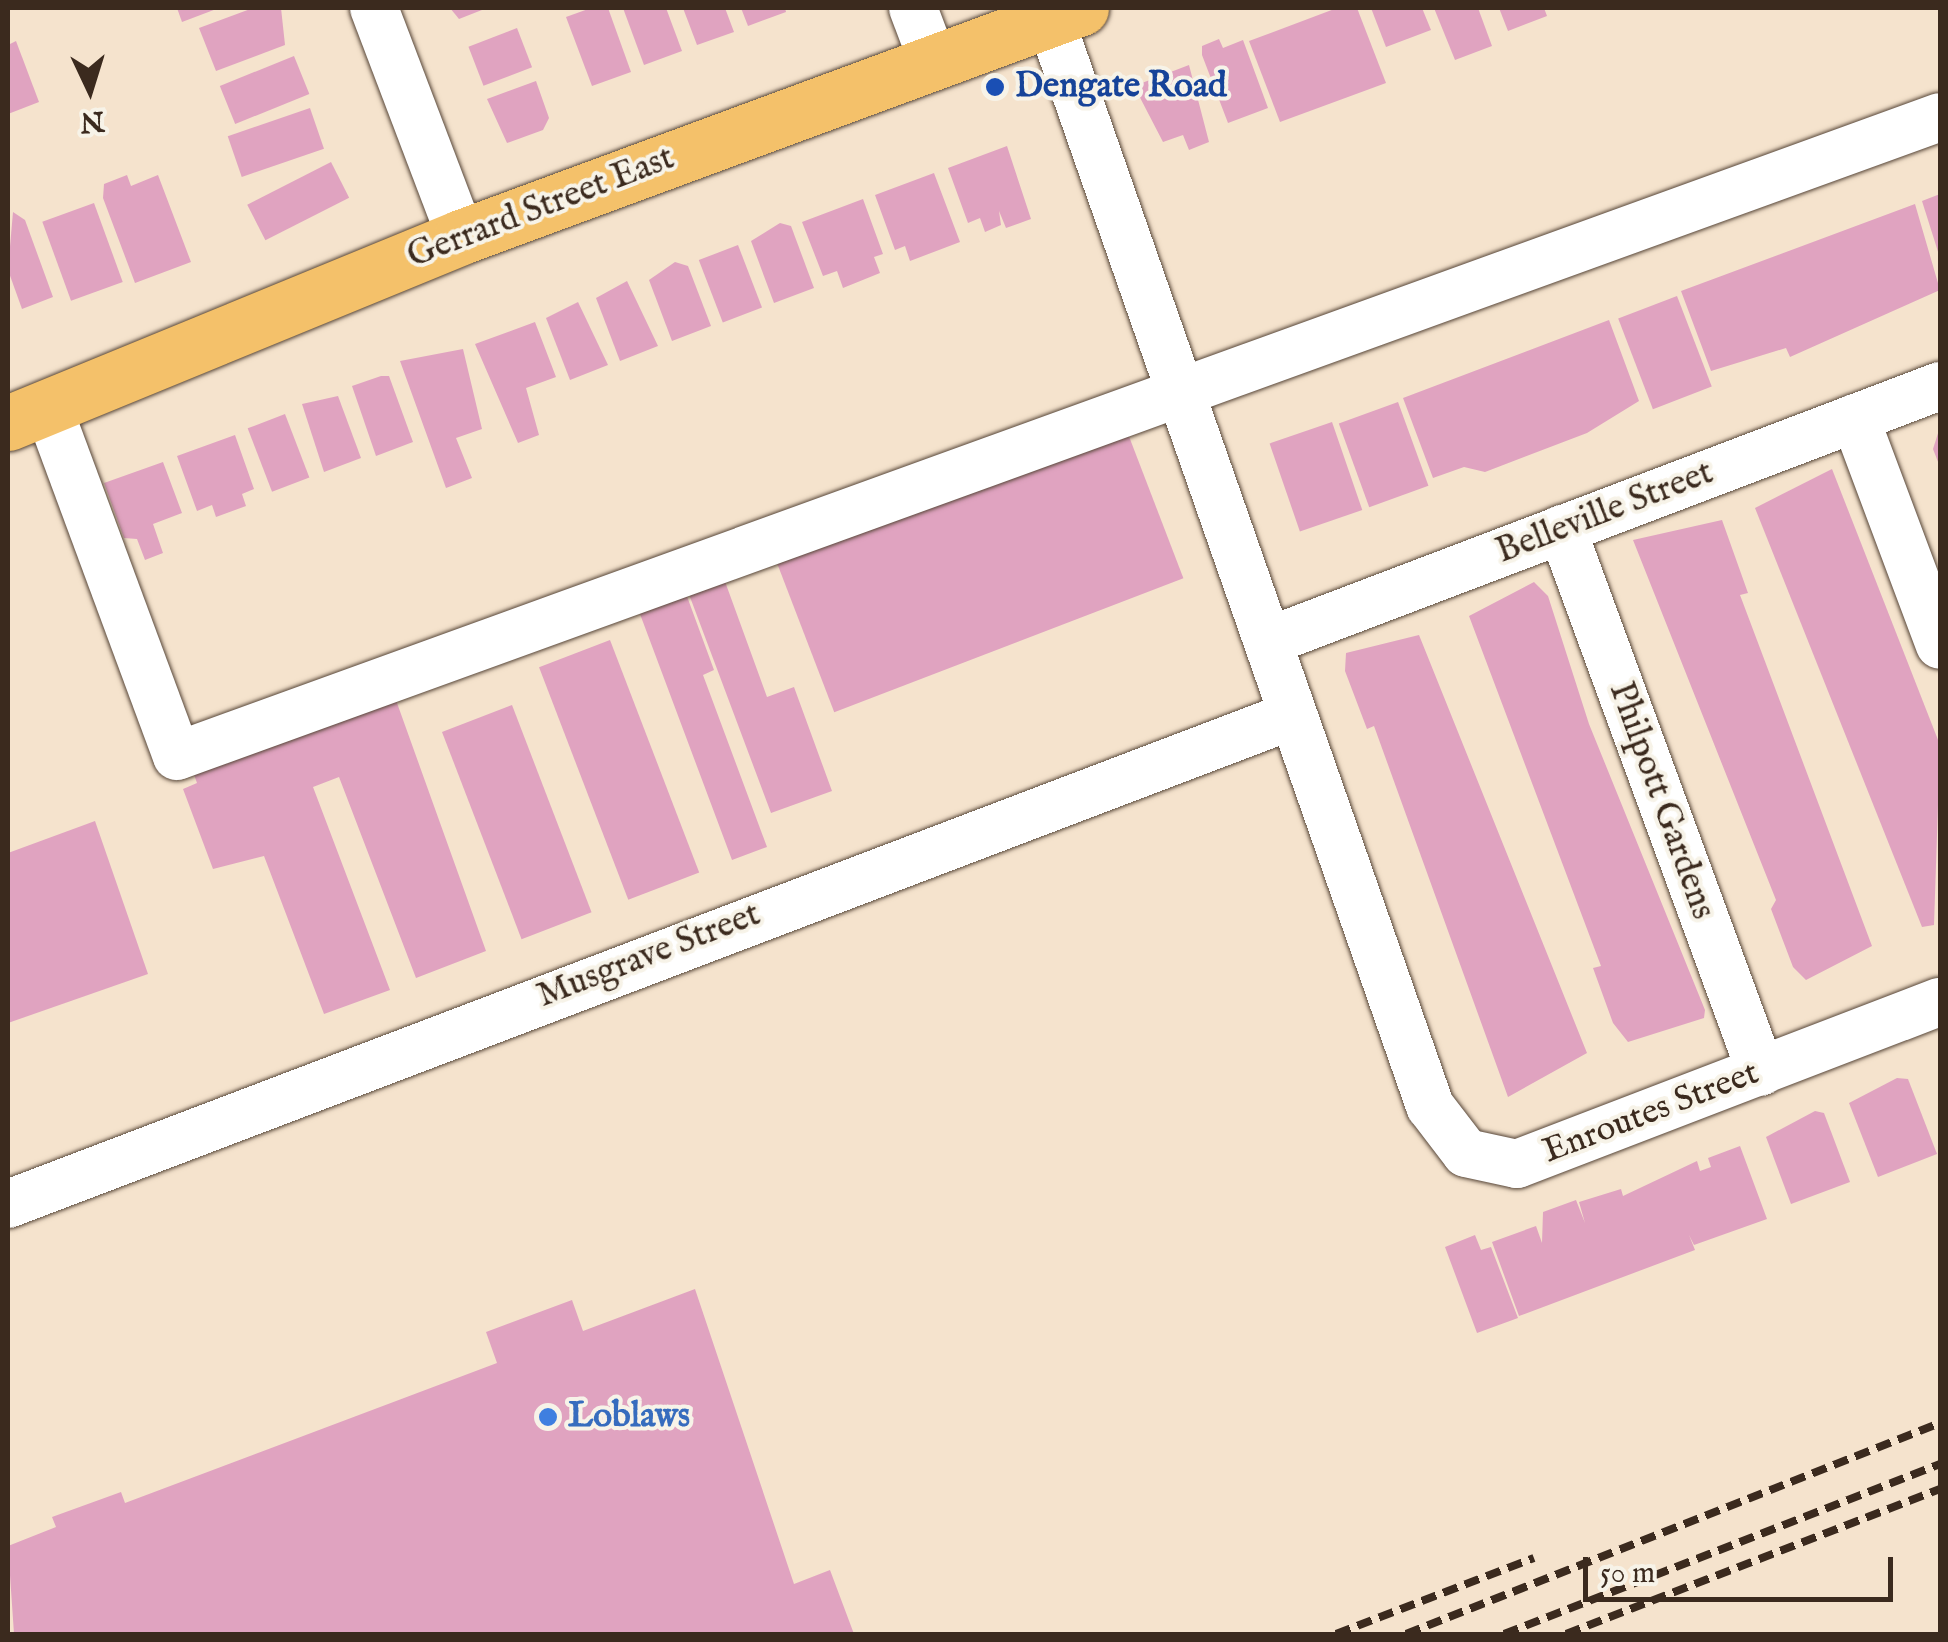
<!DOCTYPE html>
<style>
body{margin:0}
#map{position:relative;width:1948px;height:1642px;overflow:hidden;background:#f5e3cd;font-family:"IM FELL English",serif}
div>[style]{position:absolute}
.building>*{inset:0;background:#e0a3c0;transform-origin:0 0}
.roads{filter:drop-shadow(0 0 2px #574638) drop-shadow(0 0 2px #574638)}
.minor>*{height:48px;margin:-24px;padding:0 24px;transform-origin:24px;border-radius:24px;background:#fff}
.major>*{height:55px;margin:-27.5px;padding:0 27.5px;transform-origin:27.5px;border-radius:27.5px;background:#f4c16a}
.rail>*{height:8px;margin-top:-4px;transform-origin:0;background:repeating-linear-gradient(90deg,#3b2a1e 0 15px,transparent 0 23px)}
.dots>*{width:28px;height:28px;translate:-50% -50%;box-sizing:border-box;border:5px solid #f7f3e8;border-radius:50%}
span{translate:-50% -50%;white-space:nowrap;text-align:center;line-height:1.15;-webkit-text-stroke:8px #f7f3e8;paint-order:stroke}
.transit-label{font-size:35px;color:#164399;font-weight:700}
.left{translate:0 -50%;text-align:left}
.street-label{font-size:35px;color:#3b2a1e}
.shop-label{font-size:35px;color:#366cbe;font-weight:700}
.frame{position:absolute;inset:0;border:10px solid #3b2a1e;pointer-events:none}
.north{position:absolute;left:40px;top:40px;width:100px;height:100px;-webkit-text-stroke:8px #f7f3e8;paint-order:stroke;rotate:176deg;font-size:28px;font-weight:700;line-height:40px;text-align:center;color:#3b2a1e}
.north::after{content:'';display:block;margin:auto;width:35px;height:45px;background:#3b2a1e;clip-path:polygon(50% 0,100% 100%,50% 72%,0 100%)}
.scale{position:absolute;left:1583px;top:1557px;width:310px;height:45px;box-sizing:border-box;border:5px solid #3b2a1e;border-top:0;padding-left:12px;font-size:30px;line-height:35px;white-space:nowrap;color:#3b2a1e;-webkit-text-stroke:8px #f7f3e8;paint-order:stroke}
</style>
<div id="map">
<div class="building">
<div style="clip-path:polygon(177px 8px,219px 8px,182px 22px)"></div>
<div style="clip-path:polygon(253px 8px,281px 8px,285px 45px,216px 71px,199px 28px)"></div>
<div style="clip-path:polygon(450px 8px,487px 8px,459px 19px)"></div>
<div style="clip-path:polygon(591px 8px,608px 8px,631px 72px,592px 86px,566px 17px)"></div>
<div style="clip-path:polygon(623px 8px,666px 8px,682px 51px,644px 65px)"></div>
<div style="clip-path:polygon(683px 8px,725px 8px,734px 32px,697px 45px)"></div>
<div style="clip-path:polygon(741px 8px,785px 8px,786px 12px,748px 26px)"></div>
<div style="clip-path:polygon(1337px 8px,1357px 8px,1386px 83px,1280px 122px,1249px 41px)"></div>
<div style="clip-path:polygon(1371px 8px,1422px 8px,1431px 30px,1386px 47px)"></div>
<div style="clip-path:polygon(1434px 8px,1478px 8px,1492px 46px,1455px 60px)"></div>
<div style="clip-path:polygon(1499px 8px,1544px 8px,1547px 16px,1508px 31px)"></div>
<div style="left:517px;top:28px;width:42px;height:52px;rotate:69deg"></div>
<div style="clip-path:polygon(1219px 39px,1223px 48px,1243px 40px,1268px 108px,1228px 123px,1202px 55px,1202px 46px)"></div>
<div style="clip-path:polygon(16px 41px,39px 102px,8px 114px,8px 45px)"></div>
<div style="left:294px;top:56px;width:41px;height:80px;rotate:68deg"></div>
<div style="clip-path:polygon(1189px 65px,1209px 142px,1189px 150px,1183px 135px,1163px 142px,1134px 86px)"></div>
<div style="clip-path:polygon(536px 81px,549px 118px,543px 130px,507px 143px,487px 99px)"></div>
<div style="left:310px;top:108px;width:43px;height:87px;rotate:71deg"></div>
<div style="clip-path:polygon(1007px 146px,1031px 219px,1006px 228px,999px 211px,1001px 225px,985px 232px,980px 218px,968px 223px,948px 168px)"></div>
<div style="left:331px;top:162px;width:40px;height:94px;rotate:63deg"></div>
<div style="clip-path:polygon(934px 173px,960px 242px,910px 261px,905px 246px,895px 250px,875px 195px)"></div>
<div style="clip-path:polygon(127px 175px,131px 186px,158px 175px,191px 262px,135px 283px,103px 198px,104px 184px)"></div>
<div style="clip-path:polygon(1940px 194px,1940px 258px,1922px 201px)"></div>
<div style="clip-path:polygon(863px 199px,883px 254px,874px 257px,880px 273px,843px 288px,837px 271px,823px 276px,802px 222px)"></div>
<div style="left:94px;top:203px;width:84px;height:55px;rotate:70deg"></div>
<div style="clip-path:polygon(1915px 204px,1940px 290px,1790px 357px,1786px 348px,1711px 371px,1681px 291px)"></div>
<div style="clip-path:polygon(13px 212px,25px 220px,53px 297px,22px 309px,8px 270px)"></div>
<div style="clip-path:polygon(780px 223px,791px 226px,814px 288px,774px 303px,751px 241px)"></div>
<div style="left:738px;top:245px;width:67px;height:42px;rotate:69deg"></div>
<div style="clip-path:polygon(675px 262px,688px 266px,711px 326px,672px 341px,649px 280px)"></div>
<div style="clip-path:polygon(627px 281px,658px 346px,620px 361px,596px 298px)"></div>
<div style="left:1677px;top:296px;width:97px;height:63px;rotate:69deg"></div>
<div style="clip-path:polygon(578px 302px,608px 365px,570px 380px,546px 318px)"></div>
<div style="clip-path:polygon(1609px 320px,1639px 401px,1587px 433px,1485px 472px,1464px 467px,1433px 478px,1403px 398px)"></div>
<div style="clip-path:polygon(535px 322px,556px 377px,526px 388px,539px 435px,518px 443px,475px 344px)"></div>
<div style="clip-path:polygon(463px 349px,482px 429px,456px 438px,472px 478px,446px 488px,400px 361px)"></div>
<div style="clip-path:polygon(381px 376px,389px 376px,413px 442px,376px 456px,352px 386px)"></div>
<div style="clip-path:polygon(338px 396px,361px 458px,324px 472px,302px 404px)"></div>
<div style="left:1398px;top:402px;width:89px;height:63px;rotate:70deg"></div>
<div style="left:285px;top:414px;width:68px;height:40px;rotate:69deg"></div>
<div style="left:1332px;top:422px;width:93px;height:66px;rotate:71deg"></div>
<div style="left:1125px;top:426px;width:163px;height:374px;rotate:69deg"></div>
<div style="clip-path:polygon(1940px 427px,1940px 467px,1933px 449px)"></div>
<div style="clip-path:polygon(235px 435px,254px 489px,242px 494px,246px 506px,216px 517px,212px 505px,197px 511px,177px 456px)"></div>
<div style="clip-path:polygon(163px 462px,182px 513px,153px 524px,163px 553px,145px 560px,137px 539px,124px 538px,104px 483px)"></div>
<div style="clip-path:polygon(1832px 469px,1940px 745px,1934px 925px,1922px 927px,1755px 508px)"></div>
<div style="clip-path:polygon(1722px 520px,1748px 593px,1740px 595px,1872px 946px,1806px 980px,1793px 967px,1771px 909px,1776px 900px,1633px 540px)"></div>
<div style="clip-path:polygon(723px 576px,767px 697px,794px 687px,832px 791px,771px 813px,687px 589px)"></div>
<div style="clip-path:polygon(681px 580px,714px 670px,703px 675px,767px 847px,732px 860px,634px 598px)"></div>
<div style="clip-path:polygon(1534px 582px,1548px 596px,1589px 724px,1705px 1010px,1704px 1018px,1628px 1042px,1613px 1023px,1593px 968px,1601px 966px,1469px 616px)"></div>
<div style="clip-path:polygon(1419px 635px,1587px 1053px,1508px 1097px,1374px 726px,1367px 729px,1345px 671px,1346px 653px)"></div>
<div style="left:610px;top:640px;width:249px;height:76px;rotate:69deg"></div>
<div style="clip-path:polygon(392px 689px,486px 951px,416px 978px,339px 777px,313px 787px,390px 990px,324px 1014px,264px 856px,213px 869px,183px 789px,197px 783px,191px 766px)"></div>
<div style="left:512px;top:705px;width:222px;height:75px;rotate:69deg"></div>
<div style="clip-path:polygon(95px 821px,148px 974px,8px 1023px,8px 853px)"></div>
<div style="clip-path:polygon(1897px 1078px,1908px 1079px,1937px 1154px,1878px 1177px,1849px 1103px)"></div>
<div style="clip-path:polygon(1815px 1111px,1824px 1113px,1850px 1182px,1791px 1204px,1766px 1137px)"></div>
<div style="clip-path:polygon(1740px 1146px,1767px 1219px,1694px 1245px,1689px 1235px,1695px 1250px,1519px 1316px,1492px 1242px,1536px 1226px,1542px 1243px,1543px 1212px,1576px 1200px,1585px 1223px,1579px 1202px,1621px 1189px,1623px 1196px,1697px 1161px,1700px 1171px,1711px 1167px,1708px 1158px)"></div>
<div style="clip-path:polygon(1475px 1235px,1481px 1250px,1491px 1247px,1518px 1318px,1477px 1333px,1445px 1247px)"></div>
<div style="clip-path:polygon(695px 1289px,794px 1584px,830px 1570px,854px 1634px,14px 1634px,8px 1546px,56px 1527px,52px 1517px,121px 1492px,125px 1503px,497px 1363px,486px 1332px,572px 1300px,583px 1331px)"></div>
</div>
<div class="roads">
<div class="minor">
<div style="left:374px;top:8px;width:245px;rotate:69.2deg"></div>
<div style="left:913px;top:8px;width:57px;rotate:69.3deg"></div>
<div style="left:1050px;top:19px;width:1152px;rotate:70.73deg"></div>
<div style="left:1430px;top:1106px;width:59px;rotate:52.5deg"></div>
<div style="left:1466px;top:1153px;width:52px;rotate:12.2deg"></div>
<div style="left:1517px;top:1164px;width:453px;rotate:-21deg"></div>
<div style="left:47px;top:405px;width:374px;rotate:69.7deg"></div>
<div style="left:177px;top:756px;width:1875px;rotate:-19.92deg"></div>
<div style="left:1855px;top:418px;width:242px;rotate:69.5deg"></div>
<div style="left:1562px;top:529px;width:578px;rotate:69.87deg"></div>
<div style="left:1269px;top:641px;width:718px;rotate:-20.81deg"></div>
<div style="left:8px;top:1204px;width:1375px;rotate:-20.83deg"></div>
</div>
<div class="major">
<div style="left:8px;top:423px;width:490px;rotate:-22.3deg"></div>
<div style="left:461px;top:237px;width:661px;rotate:-20.27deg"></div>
</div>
</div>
<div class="rail">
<div style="left:1336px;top:1634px;width:212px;rotate:-21deg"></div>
<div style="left:1406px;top:1634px;width:574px;rotate:-21.56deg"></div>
<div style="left:1504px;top:1634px;width:468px;rotate:-21.3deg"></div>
<div style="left:1566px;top:1634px;width:401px;rotate:-21.2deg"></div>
</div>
<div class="dots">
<div style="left:995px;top:87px;background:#1a4fb4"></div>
<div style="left:548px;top:1417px;background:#3f7fe0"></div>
</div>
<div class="transit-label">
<span class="left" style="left:1015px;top:87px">Dengate Road</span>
</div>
<div class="street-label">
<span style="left:541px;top:208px;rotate:-21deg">Gerrard Street East</span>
<span style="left:1605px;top:513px;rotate:-21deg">Belleville Street</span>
<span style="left:1661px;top:801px;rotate:70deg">Philpott Gardens</span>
<span style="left:649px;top:956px;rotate:-21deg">Musgrave Street</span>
<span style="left:1651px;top:1113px;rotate:-21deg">Enroutes Street</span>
</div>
<div class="shop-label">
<span class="left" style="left:568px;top:1417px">Loblaws</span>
</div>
<div class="frame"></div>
<div class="north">N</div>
<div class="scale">50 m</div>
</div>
